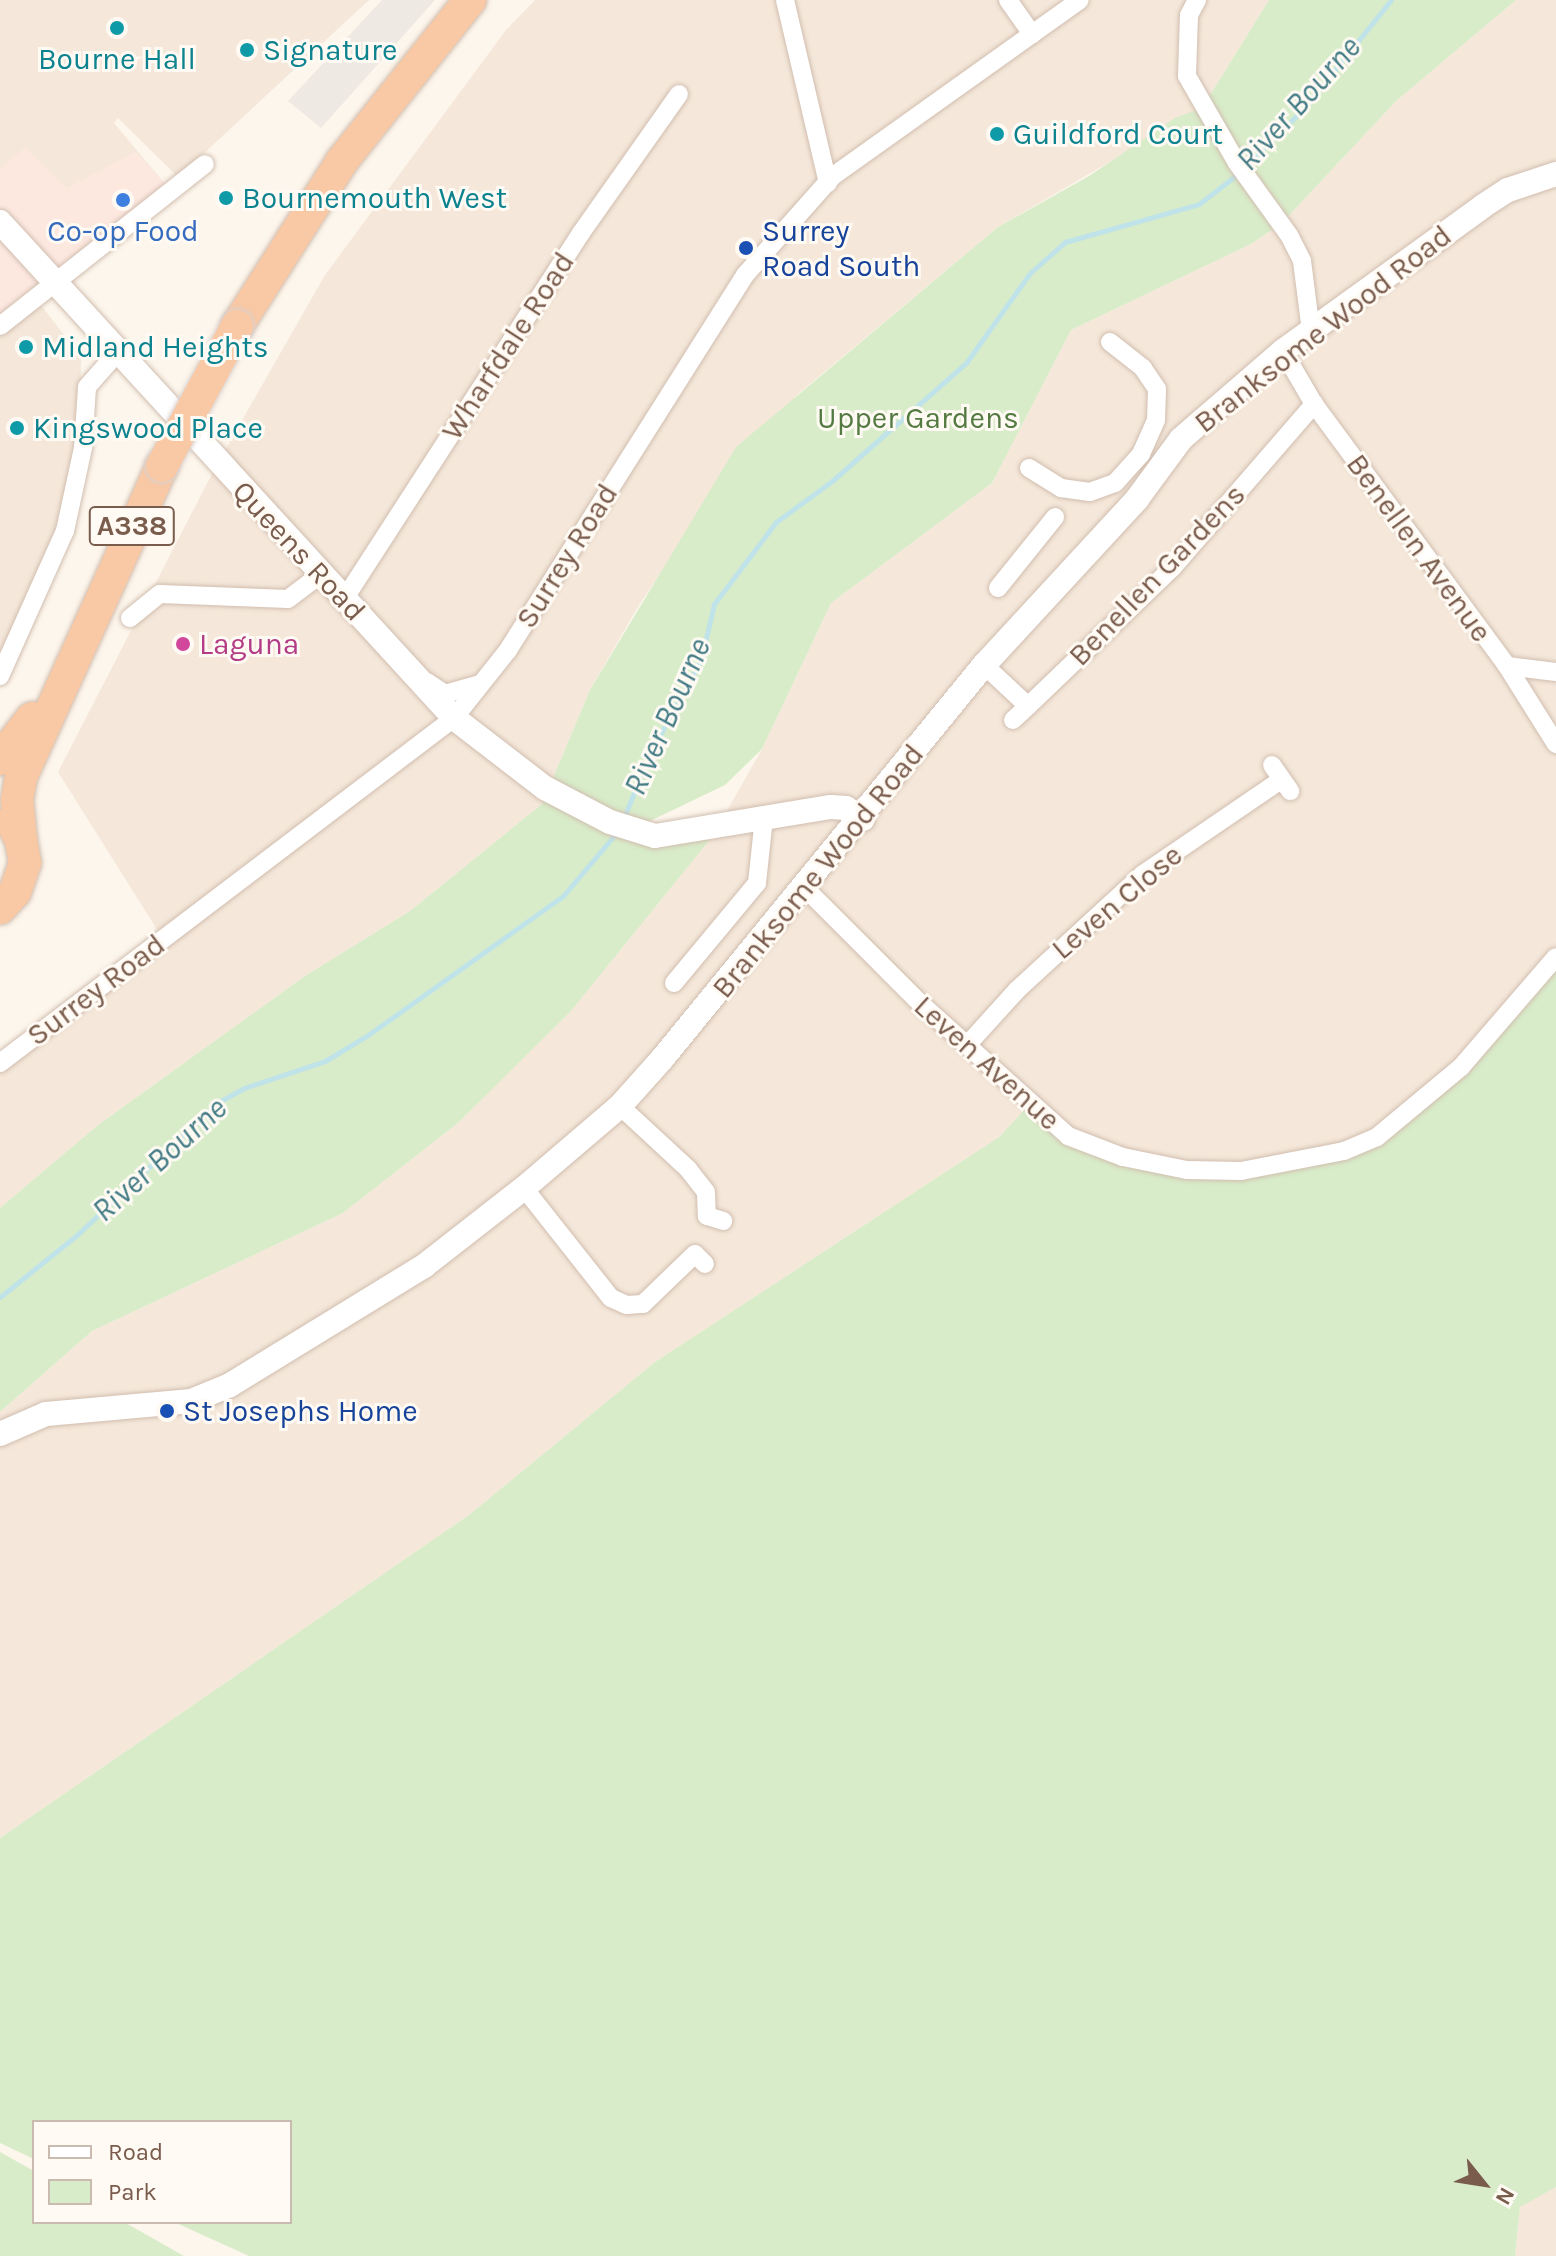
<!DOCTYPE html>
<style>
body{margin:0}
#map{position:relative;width:1556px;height:2256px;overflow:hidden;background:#fdf6ec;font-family:Karla,sans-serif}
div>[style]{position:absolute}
.residential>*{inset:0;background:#f5e8da}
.commercial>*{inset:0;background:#fde8e0}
.industrial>*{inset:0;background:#efe9e4}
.green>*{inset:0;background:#d8ecc9}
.stream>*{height:5px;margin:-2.5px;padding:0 2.5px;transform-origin:2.5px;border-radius:2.5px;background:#bfe3e8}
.roads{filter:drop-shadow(0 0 2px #d1beb0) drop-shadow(0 0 2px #d1beb0)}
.minor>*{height:18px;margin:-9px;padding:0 9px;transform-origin:9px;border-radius:9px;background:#fff}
.tertiary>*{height:24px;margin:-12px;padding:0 12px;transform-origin:12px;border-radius:12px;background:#fff}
.trunk>*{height:32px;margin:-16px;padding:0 16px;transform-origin:16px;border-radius:16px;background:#f9c8a4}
.bridges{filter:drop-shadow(0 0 2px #dad1cd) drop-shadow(0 0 2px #dad1cd)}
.trunk-bridge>*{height:32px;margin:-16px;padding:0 16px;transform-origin:16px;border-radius:16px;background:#f9c8a4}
.dots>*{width:22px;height:22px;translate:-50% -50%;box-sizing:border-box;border:4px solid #fffaf3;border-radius:50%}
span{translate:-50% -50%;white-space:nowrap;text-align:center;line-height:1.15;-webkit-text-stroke:6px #fffaf3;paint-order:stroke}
.shield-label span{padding:2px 6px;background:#fffaf3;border:2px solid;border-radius:6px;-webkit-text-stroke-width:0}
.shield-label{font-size:28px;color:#7a5c4d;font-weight:700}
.culture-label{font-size:30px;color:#0d838f}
.left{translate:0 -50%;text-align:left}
.shop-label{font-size:30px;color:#366cbe}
.transit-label{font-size:30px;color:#164399}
.street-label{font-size:30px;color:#7a5c4d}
.park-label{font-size:30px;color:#537a41}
.hotel-label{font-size:30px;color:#b23c85}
.water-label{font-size:32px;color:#437c86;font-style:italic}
.legend{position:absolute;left:32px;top:2120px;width:260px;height:104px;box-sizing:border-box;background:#fffaf3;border:2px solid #cabbb1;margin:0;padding:10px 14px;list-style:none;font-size:24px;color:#7a5c4d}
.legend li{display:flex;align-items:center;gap:16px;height:40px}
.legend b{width:40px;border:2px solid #cabbb1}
.north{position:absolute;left:1444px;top:2144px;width:80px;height:80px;-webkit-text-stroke:6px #fffaf3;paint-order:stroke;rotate:120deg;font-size:22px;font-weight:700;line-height:32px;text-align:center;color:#7a5c4d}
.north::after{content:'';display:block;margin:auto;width:28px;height:36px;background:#7a5c4d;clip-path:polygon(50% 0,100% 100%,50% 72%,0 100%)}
</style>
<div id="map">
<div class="residential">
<div style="clip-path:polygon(0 0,369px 0,201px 156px,205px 164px,182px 181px,118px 118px,114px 123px,166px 185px,0 315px)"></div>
<div style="clip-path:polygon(535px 0,1269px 0,1202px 108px,998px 227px,798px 394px,690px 530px,639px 605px,590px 690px,542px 804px,410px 911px,305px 976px,98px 1125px,0 1208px,0 1063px,163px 939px,58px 772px,217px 464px,325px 275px,506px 30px)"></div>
<div style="clip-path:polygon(1516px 0,1556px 0,1556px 957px,1461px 1067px,1344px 1151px,1187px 1170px,1068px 1136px,1032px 1102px,999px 1137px,655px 1362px,469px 1515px,0 1838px,0 1412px,92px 1331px,343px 1213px,458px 1123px,571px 1011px,712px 837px,762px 749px,831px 603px,992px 483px,1071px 330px,1251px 244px,1282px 223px,1396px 101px)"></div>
<div style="clip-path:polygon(37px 300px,81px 357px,80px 418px,63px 522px,0 653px,0 332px)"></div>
<div style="clip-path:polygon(1556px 2187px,1556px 2256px,1515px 2256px,1520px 2206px)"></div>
</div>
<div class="commercial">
<div style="clip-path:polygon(25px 148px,67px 188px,136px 152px,166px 185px,0 315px,0 169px)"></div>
</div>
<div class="industrial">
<div style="clip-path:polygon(382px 0,435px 0,321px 128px,288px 101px)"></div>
</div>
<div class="green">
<div style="clip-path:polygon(1269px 0,1516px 0,1396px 101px,1282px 223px,1251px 244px,1071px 330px,992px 483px,831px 603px,762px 749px,725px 785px,650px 821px,639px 834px,712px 837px,571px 1011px,458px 1123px,343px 1213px,92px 1331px,0 1412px,0 1208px,98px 1125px,305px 976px,410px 911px,542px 804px,590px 690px,736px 447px,998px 227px,1089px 176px,1175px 118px,1202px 108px)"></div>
<div style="clip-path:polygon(1556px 957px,1556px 2187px,1520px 2207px,1515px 2256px,249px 2256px,174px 2222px,290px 2222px,290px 2122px,34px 2122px,34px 2159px,0 2143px,0 1838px,469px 1515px,655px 1362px,999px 1137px,1032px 1102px,1068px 1136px,1187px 1170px,1344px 1151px,1400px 1120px)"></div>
<div style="clip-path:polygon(0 2152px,34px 2171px,34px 2222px,124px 2222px,184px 2256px,0 2256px)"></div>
</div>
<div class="stream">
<div style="left:1245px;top:167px;width:85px;rotate:-45deg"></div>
<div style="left:1305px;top:107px;width:137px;rotate:-51.2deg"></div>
<div style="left:623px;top:820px;width:70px;rotate:-68.2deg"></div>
<div style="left:649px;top:755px;width:108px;rotate:-61.3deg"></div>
<div style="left:701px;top:660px;width:57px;rotate:-76.9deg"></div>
<div style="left:714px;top:604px;width:103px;rotate:-52.9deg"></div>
<div style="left:776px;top:522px;width:69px;rotate:-36.2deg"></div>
<div style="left:832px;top:481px;width:179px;rotate:-41.4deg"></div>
<div style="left:966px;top:363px;width:110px;rotate:-54.6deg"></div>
<div style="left:1030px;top:273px;width:47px;rotate:-41.5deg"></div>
<div style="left:1065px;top:242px;width:139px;rotate:-15.8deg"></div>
<div style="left:1199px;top:204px;width:49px;rotate:-37.6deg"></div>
<div style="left:0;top:1297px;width:100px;rotate:-38.9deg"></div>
<div style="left:78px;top:1234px;width:191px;rotate:-43.3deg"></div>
<div style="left:217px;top:1103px;width:31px;rotate:-29deg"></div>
<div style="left:244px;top:1088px;width:85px;rotate:-18.4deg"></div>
<div style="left:325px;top:1061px;width:50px;rotate:-31.2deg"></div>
<div style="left:368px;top:1035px;width:239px;rotate:-35.5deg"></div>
<div style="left:563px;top:896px;width:84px;rotate:-49.8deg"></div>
</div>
<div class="roads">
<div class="minor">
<div style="left:785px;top:0;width:188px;rotate:76.8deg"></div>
<div style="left:1008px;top:0;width:42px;rotate:54.8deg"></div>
<div style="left:1197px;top:0;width:17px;rotate:118deg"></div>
<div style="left:1189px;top:15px;width:61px;rotate:91.9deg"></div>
<div style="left:1187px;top:76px;width:100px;rotate:60.1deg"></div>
<div style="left:1237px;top:163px;width:89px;rotate:54.2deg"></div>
<div style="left:1289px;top:235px;width:29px;rotate:63deg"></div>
<div style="left:1302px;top:261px;width:71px;rotate:82.7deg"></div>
<div style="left:0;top:326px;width:261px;rotate:-38.3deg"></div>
<div style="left:1283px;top:351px;width:61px;rotate:59.7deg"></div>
<div style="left:1314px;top:404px;width:325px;rotate:53.6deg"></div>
<div style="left:1507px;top:666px;width:92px;rotate:57.9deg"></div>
<div style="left:1029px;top:468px;width:38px;rotate:32deg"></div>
<div style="left:1061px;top:488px;width:29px;rotate:8deg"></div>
<div style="left:1090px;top:492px;width:27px;rotate:-20deg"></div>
<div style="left:1115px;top:483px;width:39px;rotate:-48deg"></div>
<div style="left:1141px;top:454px;width:37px;rotate:-66deg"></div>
<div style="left:1156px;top:420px;width:31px;rotate:-88deg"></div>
<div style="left:1157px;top:389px;width:25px;rotate:-124deg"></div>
<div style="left:1143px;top:368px;width:42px;rotate:-141.8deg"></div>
<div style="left:998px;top:588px;width:91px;rotate:-51.2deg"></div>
<div style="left:343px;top:601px;width:438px;rotate:-57.1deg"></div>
<div style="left:581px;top:233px;width:170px;rotate:-54.8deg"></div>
<div style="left:130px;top:618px;width:38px;rotate:-39deg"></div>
<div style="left:160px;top:594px;width:128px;rotate:2.2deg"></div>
<div style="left:288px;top:599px;width:40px;rotate:-37deg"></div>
<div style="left:984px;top:665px;width:60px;rotate:43deg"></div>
<div style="left:1028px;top:706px;width:201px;rotate:-43.8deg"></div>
<div style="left:1173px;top:567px;width:216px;rotate:-49.1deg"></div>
<div style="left:1507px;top:666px;width:49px;rotate:7deg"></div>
<div style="left:0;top:676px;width:159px;rotate:-65.9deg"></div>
<div style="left:65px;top:531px;width:85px;rotate:-77.8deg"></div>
<div style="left:83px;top:448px;width:61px;rotate:-86.2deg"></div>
<div style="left:87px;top:387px;width:45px;rotate:-48.6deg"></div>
<div style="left:427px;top:682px;width:22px;rotate:34deg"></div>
<div style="left:445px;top:694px;width:35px;rotate:-16deg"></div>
<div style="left:1013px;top:720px;width:21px;rotate:-43deg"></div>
<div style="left:1272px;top:765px;width:32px;rotate:55deg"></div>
<div style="left:806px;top:889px;width:161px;rotate:45deg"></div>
<div style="left:920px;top:1003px;width:199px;rotate:41.9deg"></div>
<div style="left:1068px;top:1136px;width:59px;rotate:20.9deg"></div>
<div style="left:1123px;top:1157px;width:65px;rotate:11.5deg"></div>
<div style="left:1187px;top:1170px;width:54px;rotate:1.1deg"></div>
<div style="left:1241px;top:1171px;width:105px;rotate:-11deg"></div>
<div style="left:1344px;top:1151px;width:36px;rotate:-23deg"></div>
<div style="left:1377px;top:1137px;width:109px;rotate:-39.8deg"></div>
<div style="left:1461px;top:1067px;width:145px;rotate:-49.2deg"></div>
<div style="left:674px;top:983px;width:130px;rotate:-50.3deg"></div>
<div style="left:757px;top:883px;width:66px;rotate:-83.9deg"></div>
<div style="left:969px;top:1043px;width:72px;rotate:-47.8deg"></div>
<div style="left:1017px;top:990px;width:171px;rotate:-42.6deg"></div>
<div style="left:1143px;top:874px;width:167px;rotate:-34.3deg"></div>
<div style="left:0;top:1063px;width:570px;rotate:-37.23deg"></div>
<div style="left:454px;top:718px;width:87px;rotate:-51.5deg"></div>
<div style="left:508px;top:650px;width:444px;rotate:-57.7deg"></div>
<div style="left:745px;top:275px;width:132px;rotate:-48.4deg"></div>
<div style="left:833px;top:176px;width:303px;rotate:-35.5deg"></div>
<div style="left:620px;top:1106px;width:93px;rotate:42.8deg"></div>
<div style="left:688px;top:1169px;width:29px;rotate:52deg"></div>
<div style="left:706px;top:1192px;width:24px;rotate:88deg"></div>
<div style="left:707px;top:1216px;width:17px;rotate:17deg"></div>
<div style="left:524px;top:1188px;width:140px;rotate:51.7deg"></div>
<div style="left:611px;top:1298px;width:17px;rotate:24deg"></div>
<div style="left:627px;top:1305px;width:16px;rotate:-4deg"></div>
<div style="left:643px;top:1304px;width:72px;rotate:-43.9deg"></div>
<div style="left:695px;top:1254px;width:14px;rotate:45deg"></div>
</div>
<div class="tertiary">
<div style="left:0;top:222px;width:672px;rotate:47.53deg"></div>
<div style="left:454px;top:718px;width:115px;rotate:37.6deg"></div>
<div style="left:545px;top:788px;width:73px;rotate:27.6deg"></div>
<div style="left:610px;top:822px;width:47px;rotate:17.3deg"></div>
<div style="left:655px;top:836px;width:178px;rotate:-9.4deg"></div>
<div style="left:831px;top:807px;width:15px;rotate:4deg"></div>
<div style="left:846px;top:808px;width:20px;rotate:33deg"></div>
<div style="left:0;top:1434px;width:50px;rotate:-23.5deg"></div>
<div style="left:46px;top:1414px;width:146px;rotate:-5.1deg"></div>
<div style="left:191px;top:1401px;width:42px;rotate:-22.3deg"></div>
<div style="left:230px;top:1385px;width:228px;rotate:-31.5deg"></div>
<div style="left:424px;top:1266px;width:127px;rotate:-38deg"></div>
<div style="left:524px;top:1188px;width:126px;rotate:-40.5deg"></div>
<div style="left:620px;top:1106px;width:63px;rotate:-48.2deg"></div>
<div style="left:662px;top:1059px;width:509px;rotate:-50.74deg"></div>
<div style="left:984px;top:665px;width:226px;rotate:-47.3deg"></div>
<div style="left:1137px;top:499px;width:74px;rotate:-53.7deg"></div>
<div style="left:1181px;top:439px;width:135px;rotate:-40.8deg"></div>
<div style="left:1283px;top:351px;width:247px;rotate:-35.9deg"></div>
<div style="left:1483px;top:206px;width:30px;rotate:-33deg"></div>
<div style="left:1508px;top:190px;width:51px;rotate:-18.4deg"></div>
</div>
<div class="trunk">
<div style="left:237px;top:326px;width:196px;rotate:-57.5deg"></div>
<div style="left:342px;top:161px;width:206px;rotate:-51.5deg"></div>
<div style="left:0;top:759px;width:52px;rotate:-52deg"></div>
<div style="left:21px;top:840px;width:40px;rotate:-95.7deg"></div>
<div style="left:17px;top:800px;width:23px;rotate:-80deg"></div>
<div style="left:21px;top:777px;width:341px;rotate:-65.6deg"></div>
<div style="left:0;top:908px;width:22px;rotate:-47deg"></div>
<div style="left:15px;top:892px;width:31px;rotate:-71deg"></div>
<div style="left:25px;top:863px;width:23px;rotate:-100deg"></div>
<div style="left:21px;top:840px;width:21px;rotate:-118deg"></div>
</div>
</div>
<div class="bridges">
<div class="trunk-bridge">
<div style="left:162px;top:466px;width:159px;rotate:-61.8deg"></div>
</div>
</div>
<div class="dots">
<div style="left:117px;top:28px;background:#0f9aa8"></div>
<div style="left:247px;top:50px;background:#0f9aa8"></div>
<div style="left:997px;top:134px;background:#0f9aa8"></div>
<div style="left:226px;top:198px;background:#0f9aa8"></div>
<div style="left:123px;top:200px;background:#3f7fe0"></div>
<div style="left:746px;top:248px;background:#1a4fb4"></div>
<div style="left:26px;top:347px;background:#0f9aa8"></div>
<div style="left:17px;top:428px;background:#0f9aa8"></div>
<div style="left:183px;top:644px;background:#d1479c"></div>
<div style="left:167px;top:1411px;background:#1a4fb4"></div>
</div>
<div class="shield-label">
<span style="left:132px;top:526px">A338</span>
</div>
<div class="culture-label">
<span class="left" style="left:263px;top:50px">Signature</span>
<span style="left:117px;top:59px">Bourne Hall</span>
<span class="left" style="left:1013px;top:134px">Guildford Court</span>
<span class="left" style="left:242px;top:198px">Bournemouth West</span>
<span class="left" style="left:42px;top:347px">Midland Heights</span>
<span class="left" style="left:33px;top:428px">Kingswood Place</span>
</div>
<div class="shop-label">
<span style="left:123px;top:231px">Co-op Food</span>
</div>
<div class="transit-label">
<span class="left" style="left:762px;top:248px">Surrey<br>Road South</span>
<span class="left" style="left:183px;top:1411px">St Josephs Home</span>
</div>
<div class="street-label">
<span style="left:1323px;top:329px;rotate:-38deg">Branksome Wood Road</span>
<span style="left:508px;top:346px;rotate:-57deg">Wharfdale Road</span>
<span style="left:1419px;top:548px;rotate:54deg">Benellen Avenue</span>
<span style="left:299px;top:551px;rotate:47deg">Queens Road</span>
<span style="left:567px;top:556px;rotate:-58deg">Surrey Road</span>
<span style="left:1157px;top:575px;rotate:-46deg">Benellen Gardens</span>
<span style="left:818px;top:871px;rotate:-51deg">Branksome Wood Road</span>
<span style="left:1117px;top:902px;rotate:-40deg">Leven Close</span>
<span style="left:96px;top:990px;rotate:-37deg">Surrey Road</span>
<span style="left:987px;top:1063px;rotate:42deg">Leven Avenue</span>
</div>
<div class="park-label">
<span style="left:918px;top:418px">Upper Gardens</span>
</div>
<div class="hotel-label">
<span class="left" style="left:199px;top:644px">Laguna</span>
</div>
<div class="water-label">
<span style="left:1299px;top:104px;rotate:-48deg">River Bourne</span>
<span style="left:668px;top:717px;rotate:-66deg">River Bourne</span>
<span style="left:160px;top:1160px;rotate:-42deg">River Bourne</span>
</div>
<ul class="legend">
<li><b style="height:10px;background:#fff"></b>Road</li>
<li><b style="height:22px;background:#d8ecc9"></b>Park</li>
</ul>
<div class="north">N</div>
</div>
